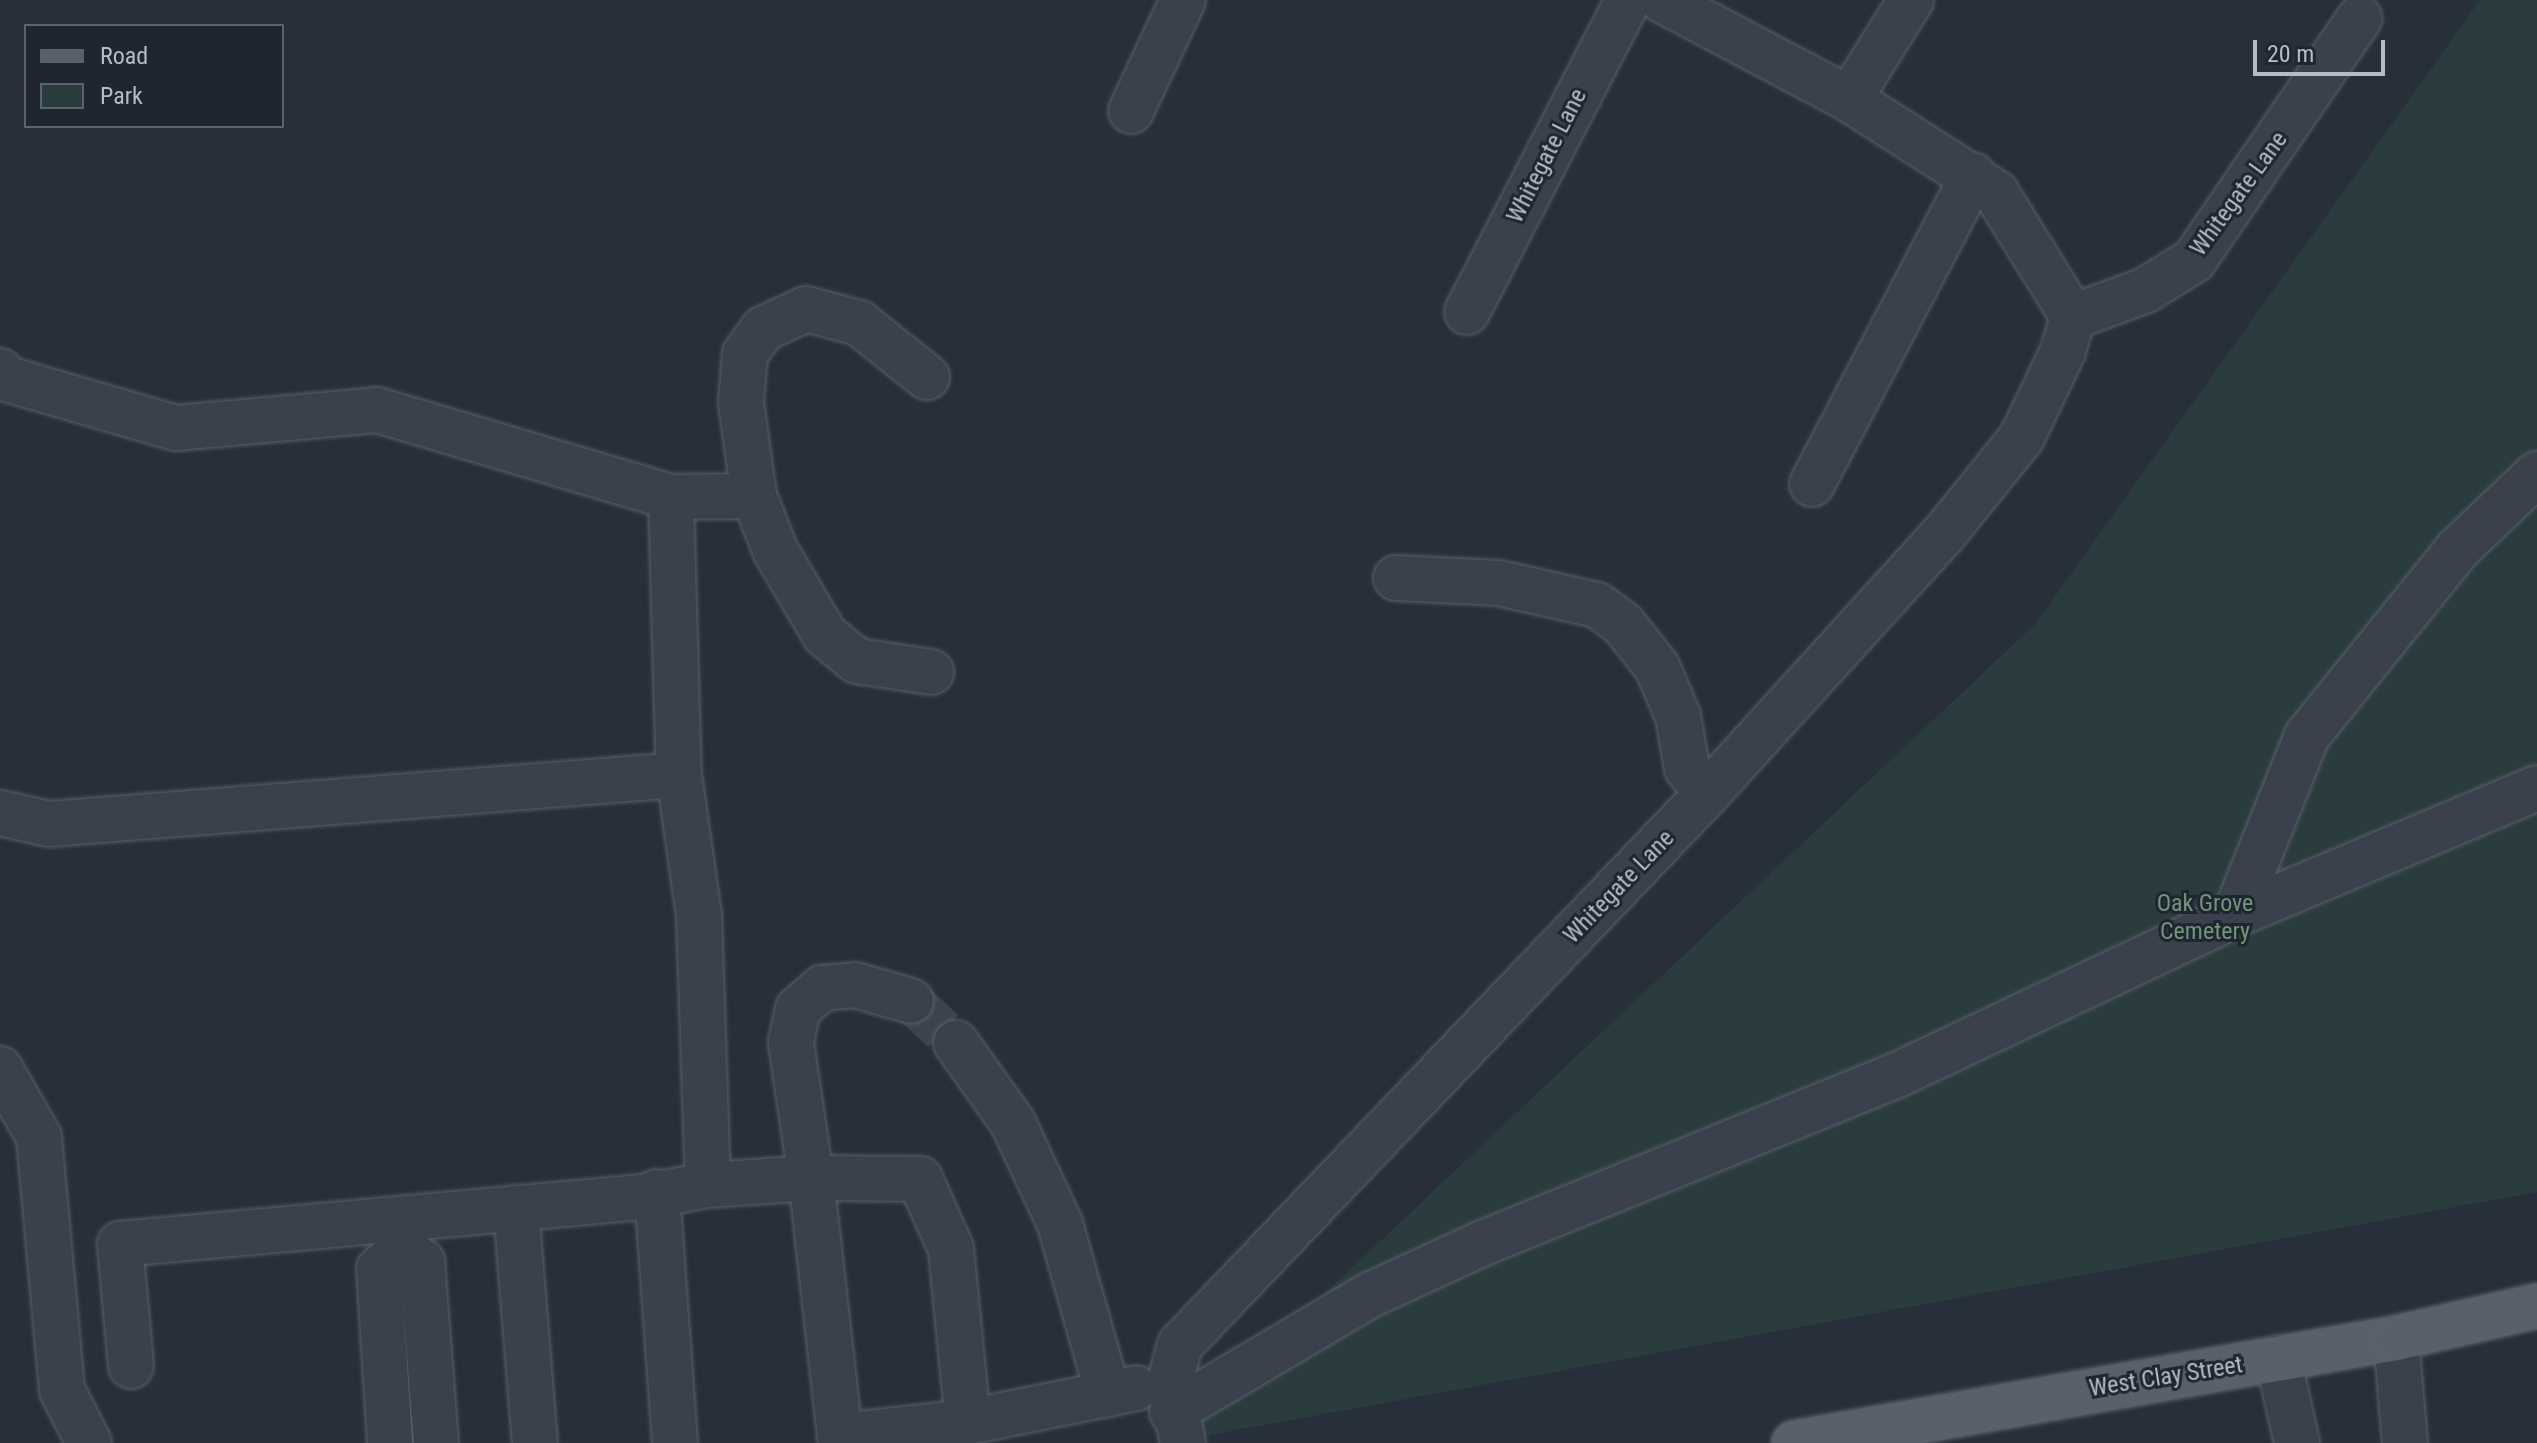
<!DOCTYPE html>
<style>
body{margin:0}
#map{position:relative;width:2537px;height:1443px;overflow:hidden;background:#272f3b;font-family:"Roboto Condensed",sans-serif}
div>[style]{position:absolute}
.green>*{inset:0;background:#2a3c3d}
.minor-tunnel>*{height:44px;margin-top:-22px;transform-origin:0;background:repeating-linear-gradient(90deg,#3c4450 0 44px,transparent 0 66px)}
.roads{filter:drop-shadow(0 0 2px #595f6a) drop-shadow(0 0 2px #595f6a)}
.minor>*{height:44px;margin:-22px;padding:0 22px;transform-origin:22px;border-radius:22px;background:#3b414c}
.major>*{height:44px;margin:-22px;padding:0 22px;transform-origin:22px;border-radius:22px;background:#59606b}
span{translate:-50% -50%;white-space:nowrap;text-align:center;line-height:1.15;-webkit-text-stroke:6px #202631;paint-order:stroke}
.street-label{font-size:24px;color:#b6bcc7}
.park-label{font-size:24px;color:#709579}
.legend{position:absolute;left:24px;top:24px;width:260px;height:104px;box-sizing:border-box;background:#202631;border:2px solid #5c626d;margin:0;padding:10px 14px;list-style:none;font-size:24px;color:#b6bcc7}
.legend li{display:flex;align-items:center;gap:16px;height:40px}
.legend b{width:40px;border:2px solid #5c626d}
.scale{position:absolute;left:2253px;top:40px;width:132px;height:36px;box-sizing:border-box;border:4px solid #b6bcc7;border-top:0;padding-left:10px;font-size:24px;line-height:28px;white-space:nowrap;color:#b6bcc7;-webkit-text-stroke:6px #202631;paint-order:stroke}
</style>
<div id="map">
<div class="green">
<div style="clip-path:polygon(2480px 0,2537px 0,2537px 1192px,1166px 1443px,2036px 623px)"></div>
</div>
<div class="minor-tunnel">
<div style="left:911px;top:1001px;width:62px;rotate:43deg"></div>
</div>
<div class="roads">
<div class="minor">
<div style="left:1849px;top:99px;width:117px;rotate:-57.9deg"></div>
<div style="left:1131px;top:111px;width:123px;rotate:-64.9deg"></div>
<div style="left:1467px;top:312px;width:351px;rotate:-62.7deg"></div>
<div style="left:2073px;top:317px;width:78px;rotate:-20.3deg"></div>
<div style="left:2146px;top:290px;width:57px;rotate:-32deg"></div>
<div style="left:2194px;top:260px;width:293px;rotate:-55.6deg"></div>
<div style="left:0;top:371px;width:11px;rotate:49deg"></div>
<div style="left:7px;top:379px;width:176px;rotate:16.2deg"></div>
<div style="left:176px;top:428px;width:202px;rotate:-5.1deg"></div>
<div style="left:377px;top:410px;width:307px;rotate:16.5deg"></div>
<div style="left:671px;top:497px;width:278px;rotate:88.4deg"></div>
<div style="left:679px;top:775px;width:632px;rotate:175.55deg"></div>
<div style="left:49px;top:824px;width:50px;rotate:-167.3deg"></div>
<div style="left:1812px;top:484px;width:348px;rotate:-62.4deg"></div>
<div style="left:754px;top:496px;width:58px;rotate:68.7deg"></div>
<div style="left:775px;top:550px;width:99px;rotate:59.5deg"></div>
<div style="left:825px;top:635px;width:41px;rotate:39.1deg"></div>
<div style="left:857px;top:661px;width:75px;rotate:8.5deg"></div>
<div style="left:671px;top:497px;width:83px;rotate:-0.7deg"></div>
<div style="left:754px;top:496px;width:95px;rotate:-97.9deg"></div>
<div style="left:741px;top:402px;width:48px;rotate:-85.2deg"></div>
<div style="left:745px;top:354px;width:31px;rotate:-54deg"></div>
<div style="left:763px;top:329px;width:47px;rotate:-24.9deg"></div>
<div style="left:806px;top:309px;width:55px;rotate:14.8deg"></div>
<div style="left:859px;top:323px;width:87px;rotate:38.5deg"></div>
<div style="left:1396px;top:578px;width:103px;rotate:2.8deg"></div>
<div style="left:1499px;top:583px;width:100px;rotate:12.7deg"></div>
<div style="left:1597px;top:605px;width:32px;rotate:36deg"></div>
<div style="left:1623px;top:624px;width:55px;rotate:51.7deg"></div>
<div style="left:1657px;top:667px;width:53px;rotate:66.8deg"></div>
<div style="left:1678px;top:716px;width:53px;rotate:80.2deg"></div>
<div style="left:1687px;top:768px;width:33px;rotate:52deg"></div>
<div style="left:679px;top:775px;width:141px;rotate:81.9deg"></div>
<div style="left:699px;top:915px;width:270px;rotate:88.1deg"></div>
<div style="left:708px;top:1185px;width:103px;rotate:-3.9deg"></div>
<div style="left:811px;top:1178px;width:109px;rotate:0.5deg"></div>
<div style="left:920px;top:1179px;width:77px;rotate:66.1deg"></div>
<div style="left:951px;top:1249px;width:174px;rotate:84.4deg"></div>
<div style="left:968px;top:1422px;width:129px;rotate:173.8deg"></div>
<div style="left:840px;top:1436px;width:260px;rotate:-96.4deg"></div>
<div style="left:811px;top:1178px;width:137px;rotate:-98.4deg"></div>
<div style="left:791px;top:1042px;width:34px;rotate:-78deg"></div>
<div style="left:798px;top:1009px;width:32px;rotate:-41deg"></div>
<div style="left:822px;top:988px;width:33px;rotate:-5deg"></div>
<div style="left:855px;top:985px;width:58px;rotate:15.9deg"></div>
<div style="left:2235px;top:915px;width:193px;rotate:-68.1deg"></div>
<div style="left:2307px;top:736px;width:240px;rotate:-51.1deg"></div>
<div style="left:2458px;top:549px;width:109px;rotate:-43.5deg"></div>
<div style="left:956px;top:1043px;width:98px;rotate:54.5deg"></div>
<div style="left:1013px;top:1123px;width:111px;rotate:65deg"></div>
<div style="left:1060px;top:1224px;width:177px;rotate:74.2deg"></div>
<div style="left:0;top:1069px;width:78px;rotate:60.2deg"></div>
<div style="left:39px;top:1137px;width:254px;rotate:84.8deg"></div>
<div style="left:62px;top:1390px;width:59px;rotate:63deg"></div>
<div style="left:657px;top:1192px;width:252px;rotate:85.9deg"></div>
<div style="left:516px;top:1208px;width:236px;rotate:85.4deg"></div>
<div style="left:2396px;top:1338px;width:105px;rotate:85.1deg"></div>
<div style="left:2278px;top:1358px;width:87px;rotate:77.4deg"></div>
<div style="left:131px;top:1366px;width:122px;rotate:-95.2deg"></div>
<div style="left:120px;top:1244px;width:525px;rotate:-5.14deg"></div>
<div style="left:643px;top:1197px;width:66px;rotate:-10.5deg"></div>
<div style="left:1172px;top:1412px;width:230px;rotate:-30.6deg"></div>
<div style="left:1370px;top:1295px;width:124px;rotate:-24.7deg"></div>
<div style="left:1483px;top:1243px;width:445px;rotate:-22.1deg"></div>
<div style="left:1895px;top:1076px;width:376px;rotate:-25.3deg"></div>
<div style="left:2235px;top:915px;width:328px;rotate:-22.8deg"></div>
<div style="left:968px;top:1422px;width:171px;rotate:-11.4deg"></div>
<div style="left:390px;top:1443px;width:174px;rotate:-93.6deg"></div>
<div style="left:379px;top:1269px;width:32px;rotate:-41deg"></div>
<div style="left:403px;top:1248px;width:24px;rotate:36deg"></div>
<div style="left:422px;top:1262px;width:182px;rotate:85.6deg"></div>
<div style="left:1183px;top:1443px;width:62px;rotate:-102deg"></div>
<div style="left:1170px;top:1382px;width:38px;rotate:-75deg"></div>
<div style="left:1180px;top:1345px;width:762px;rotate:-46.28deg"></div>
<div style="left:1707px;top:794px;width:350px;rotate:-47.7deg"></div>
<div style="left:1943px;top:535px;width:126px;rotate:-51.1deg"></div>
<div style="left:2022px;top:437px;width:95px;rotate:-64.5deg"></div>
<div style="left:2063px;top:351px;width:35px;rotate:-74deg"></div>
<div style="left:2073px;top:317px;width:146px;rotate:-121.8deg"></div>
<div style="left:1996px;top:193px;width:174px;rotate:-147.4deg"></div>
<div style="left:1849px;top:99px;width:212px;rotate:-152.1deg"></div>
</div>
<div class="major">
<div style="left:1794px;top:1443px;width:611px;rotate:-9.89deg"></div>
<div style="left:2396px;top:1338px;width:145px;rotate:-12.8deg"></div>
</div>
</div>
<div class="street-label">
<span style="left:1547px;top:156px;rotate:-63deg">Whitegate Lane</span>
<span style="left:2239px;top:194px;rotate:-54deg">Whitegate Lane</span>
<span style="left:1619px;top:887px;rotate:-46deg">Whitegate Lane</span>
<span style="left:2166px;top:1377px;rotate:-9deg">West Clay Street</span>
</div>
<div class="park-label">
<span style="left:2205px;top:918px">Oak Grove<br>Cemetery</span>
</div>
<ul class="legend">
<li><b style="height:10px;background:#59606b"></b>Road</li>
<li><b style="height:22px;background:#2a3c3d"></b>Park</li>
</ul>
<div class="scale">20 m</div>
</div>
